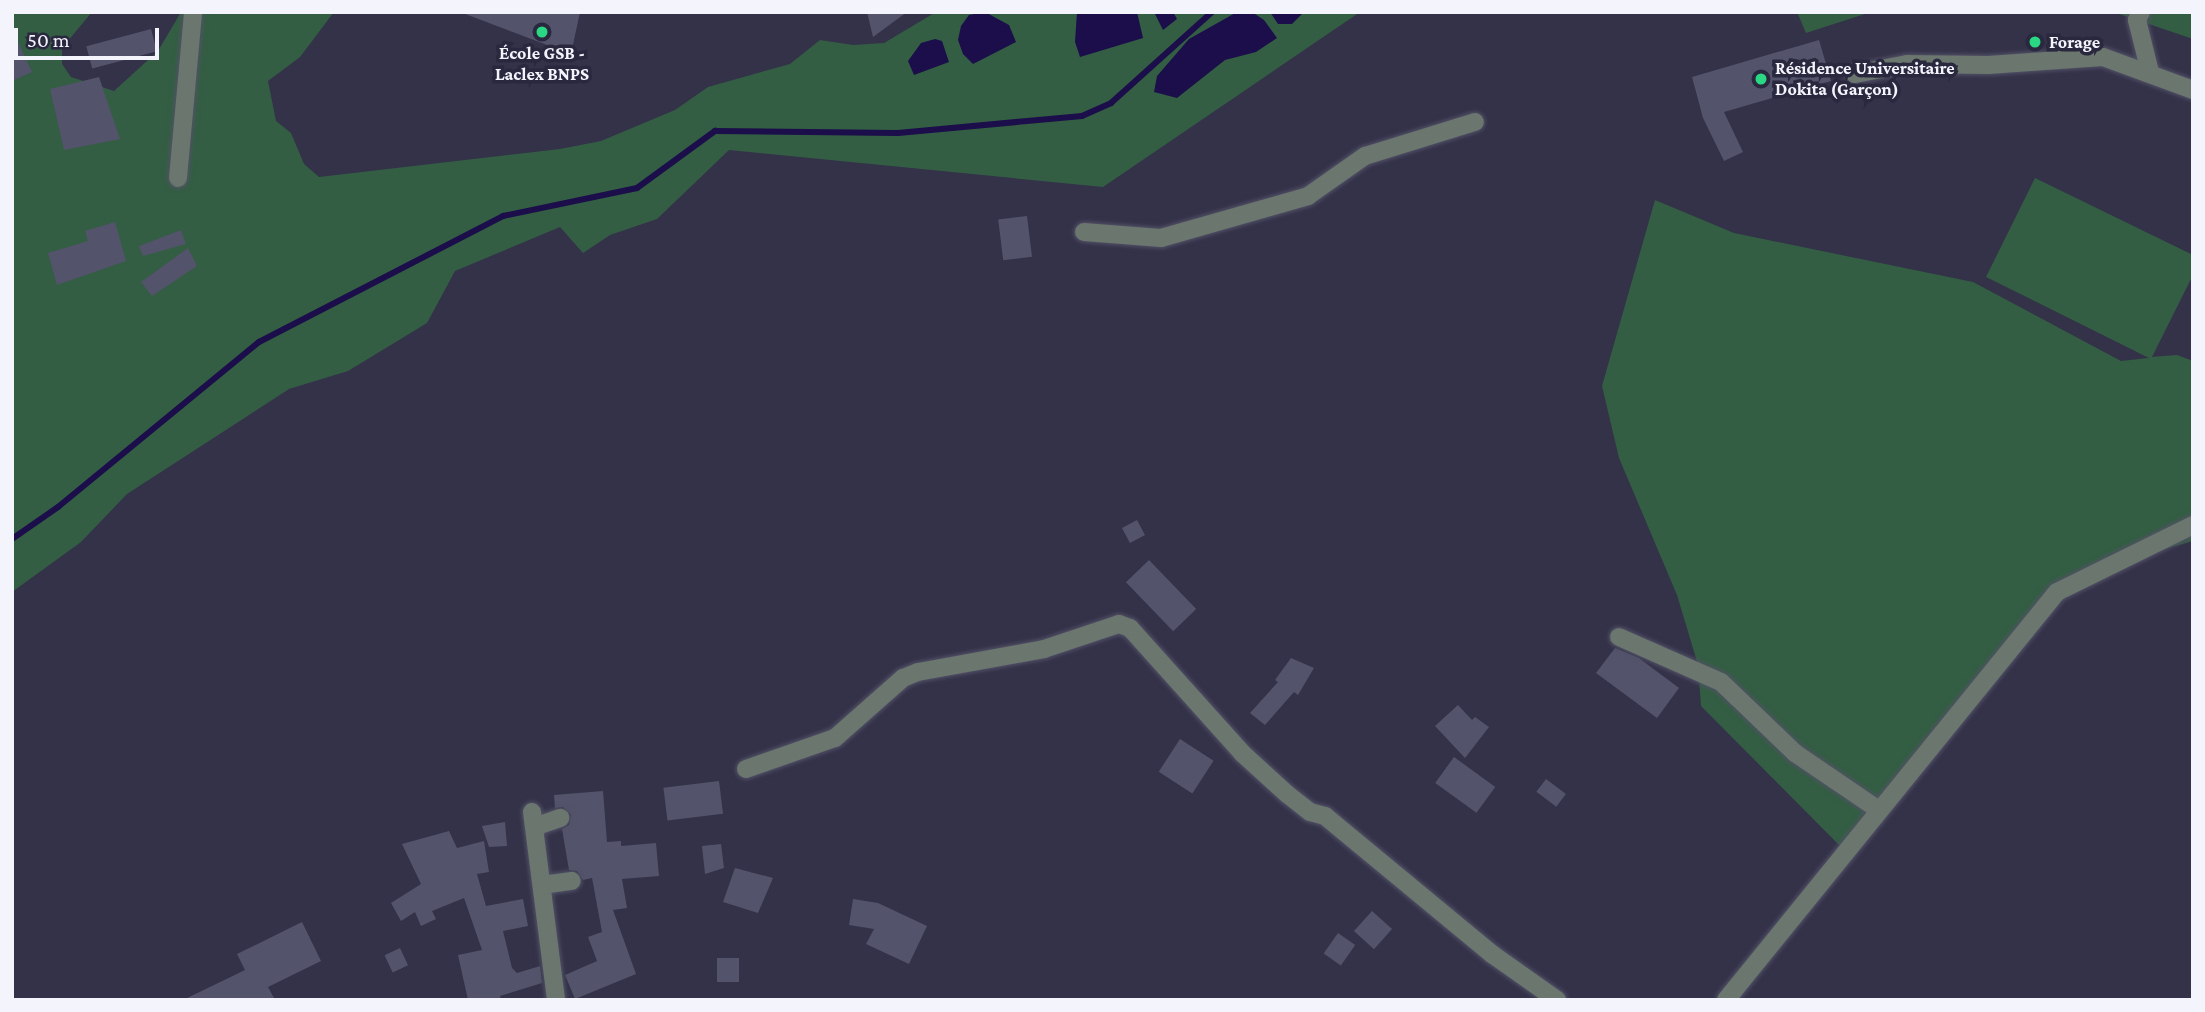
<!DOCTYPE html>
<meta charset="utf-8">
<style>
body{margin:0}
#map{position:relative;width:2205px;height:1012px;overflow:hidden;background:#333249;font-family:"Crimson Pro",serif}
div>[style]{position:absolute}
.green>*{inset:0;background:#335e43}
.water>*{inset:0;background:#1b0e4a}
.stream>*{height:6px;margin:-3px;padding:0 3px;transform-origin:3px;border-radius:3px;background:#1b0e4a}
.building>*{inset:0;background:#53536b;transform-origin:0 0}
.roads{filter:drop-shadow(0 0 2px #525166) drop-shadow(0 0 2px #525166)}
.minor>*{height:18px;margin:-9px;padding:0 9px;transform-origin:9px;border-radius:9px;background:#6b766e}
.dots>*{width:19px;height:19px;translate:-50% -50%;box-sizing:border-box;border:4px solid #29283e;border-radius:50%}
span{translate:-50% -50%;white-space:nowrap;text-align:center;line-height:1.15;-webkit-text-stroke:7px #29283e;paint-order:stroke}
.poi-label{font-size:18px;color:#f4f4fd;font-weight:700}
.left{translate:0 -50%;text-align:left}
.frame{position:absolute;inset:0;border:14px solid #f4f4fd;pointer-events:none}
.scale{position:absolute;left:14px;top:28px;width:145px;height:32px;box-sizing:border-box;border:4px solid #f4f4fd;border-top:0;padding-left:9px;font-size:21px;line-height:24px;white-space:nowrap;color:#f4f4fd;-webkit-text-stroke:5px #29283e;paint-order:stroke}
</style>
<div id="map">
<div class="green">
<div style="clip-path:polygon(12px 12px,92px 12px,62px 48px,62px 64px,71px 77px,114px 91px,158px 51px,181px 12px,334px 12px,300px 57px,268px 81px,276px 121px,291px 133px,304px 164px,319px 177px,560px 149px,601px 141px,675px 110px,708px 87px,790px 64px,820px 40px,853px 45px,884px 43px,936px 12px,1360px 12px,1103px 187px,729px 150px,657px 219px,610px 235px,583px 253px,560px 227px,455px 271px,427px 323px,348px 371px,289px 389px,127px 494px,81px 542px,12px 592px)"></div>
<div style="clip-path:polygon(1797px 12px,1871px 12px,1806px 33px)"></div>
<div style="clip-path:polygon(2113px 12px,2193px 12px,2193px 39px,2137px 20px)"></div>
<div style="clip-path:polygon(2035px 178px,2193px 255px,2193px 275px,2152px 357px,2177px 355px,2193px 361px,2193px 541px,2115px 563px,2059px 591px,1846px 852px,1701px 706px,1698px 665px,1677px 595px,1619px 458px,1602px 386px,1655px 200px,1734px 233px,1973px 282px,2121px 361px,2149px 358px,1986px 277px)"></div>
</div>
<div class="water">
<div style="clip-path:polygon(985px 12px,1009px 25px,1016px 42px,973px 64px,963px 54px,958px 40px,961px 26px,969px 15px)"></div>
<div style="clip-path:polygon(1077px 12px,1137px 12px,1143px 38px,1080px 57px,1075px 42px)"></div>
<div style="clip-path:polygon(1154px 12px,1173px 12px,1177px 19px,1163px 30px)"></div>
<div style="clip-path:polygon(1237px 12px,1252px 12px,1264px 20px,1277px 38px,1256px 52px,1225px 60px,1177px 98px,1154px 92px,1157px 76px,1189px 39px)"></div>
<div style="clip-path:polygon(1270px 12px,1304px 12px,1292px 24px,1278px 24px)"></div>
<div style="clip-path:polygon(935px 39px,942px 41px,949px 62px,914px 75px,908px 61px,921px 43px)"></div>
</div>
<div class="stream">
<div style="left:12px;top:539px;width:56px;rotate:-34.8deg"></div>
<div style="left:58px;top:507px;width:260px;rotate:-39.4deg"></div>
<div style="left:259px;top:342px;width:275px;rotate:-27.3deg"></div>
<div style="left:503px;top:216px;width:137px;rotate:-11.8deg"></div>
<div style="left:637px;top:188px;width:97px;rotate:-36.2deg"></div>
<div style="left:715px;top:131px;width:183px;rotate:0.6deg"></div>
<div style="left:898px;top:133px;width:185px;rotate:-5.3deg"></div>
<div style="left:1082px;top:116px;width:32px;rotate:-24deg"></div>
<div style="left:1111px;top:103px;width:136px;rotate:-42deg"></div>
</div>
<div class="building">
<div style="clip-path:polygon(460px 12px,580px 12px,571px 54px)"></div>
<div style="clip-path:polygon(867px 12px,907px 12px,873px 37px)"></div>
<div style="clip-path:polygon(12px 29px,32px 72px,12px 81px)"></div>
<div style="left:151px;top:29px;width:23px;height:67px;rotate:75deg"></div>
<div style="clip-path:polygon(1819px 40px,1831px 81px,1724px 112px,1743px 152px,1724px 161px,1703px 118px,1692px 77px)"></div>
<div style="clip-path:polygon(99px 77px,120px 139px,64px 150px,50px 89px)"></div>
<div style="left:1027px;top:216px;width:41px;height:29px;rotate:83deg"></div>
<div style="clip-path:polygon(115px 222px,126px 261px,57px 285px,48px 253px,88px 241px,85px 231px)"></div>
<div style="clip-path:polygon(181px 230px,186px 244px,143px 256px,139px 246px)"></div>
<div style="clip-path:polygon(188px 248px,197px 266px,152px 296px,141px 282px)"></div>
<div style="left:1137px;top:520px;width:17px;height:17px;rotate:62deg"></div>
<div style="left:1149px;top:560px;width:68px;height:32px;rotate:46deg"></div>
<div style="clip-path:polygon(1615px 648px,1639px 658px,1679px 688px,1657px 718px,1596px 673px)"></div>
<div style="clip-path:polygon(1291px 658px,1314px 668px,1298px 695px,1294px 692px,1265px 725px,1250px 713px,1278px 682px,1275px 680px)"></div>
<div style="clip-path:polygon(1458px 705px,1472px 720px,1475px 717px,1489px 727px,1465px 758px,1435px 726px)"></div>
<div style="left:1180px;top:739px;width:40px;height:39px;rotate:33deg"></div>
<div style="left:1454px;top:757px;width:51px;height:32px;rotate:36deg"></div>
<div style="left:1546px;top:779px;width:25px;height:16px;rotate:37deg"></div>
<div style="left:719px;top:781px;width:33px;height:56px;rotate:83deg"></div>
<div style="clip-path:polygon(603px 791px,607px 842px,621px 841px,621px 846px,656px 843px,659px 876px,622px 879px,627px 908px,613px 910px,636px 974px,575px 999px,565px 975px,597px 961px,588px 937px,602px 932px,592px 878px,583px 880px,577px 871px,569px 870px,562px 829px,569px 825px,571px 815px,563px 807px,555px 808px,554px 795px)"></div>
<div style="clip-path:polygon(505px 822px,507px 846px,489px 847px,482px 826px)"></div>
<div style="clip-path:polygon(449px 831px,457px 848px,484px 841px,489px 872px,477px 874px,486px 906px,523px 899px,528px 926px,503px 931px,512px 968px,517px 973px,540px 966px,542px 983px,500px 996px,501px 1000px,468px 1000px,458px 955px,482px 950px,464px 898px,432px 911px,436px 919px,421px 926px,415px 912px,401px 921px,391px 903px,421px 884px,402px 844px)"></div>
<div style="clip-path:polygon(721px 844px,724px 868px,705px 874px,702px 846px)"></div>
<div style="clip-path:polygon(735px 868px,773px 878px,758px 913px,723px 902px)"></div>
<div style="clip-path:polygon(853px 899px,878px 903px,927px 926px,909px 964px,866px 944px,874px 929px,849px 925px)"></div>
<div style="left:1372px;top:911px;width:27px;height:27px;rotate:42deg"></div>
<div style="clip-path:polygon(302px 922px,321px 961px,268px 987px,275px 1000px,183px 1000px,245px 970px,237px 954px)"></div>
<div style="left:1338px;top:933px;width:21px;height:25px;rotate:35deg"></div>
<div style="left:400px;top:948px;width:19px;height:17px;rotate:65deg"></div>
<div style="left:717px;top:958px;width:22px;height:24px"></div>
</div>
<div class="roads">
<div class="minor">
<div style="left:2141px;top:12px;width:9px;rotate:117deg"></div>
<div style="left:2137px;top:20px;width:54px;rotate:76deg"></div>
<div style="left:1855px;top:74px;width:53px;rotate:-10.9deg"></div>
<div style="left:1907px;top:64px;width:81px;rotate:0.7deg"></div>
<div style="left:1988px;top:65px;width:115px;rotate:-4deg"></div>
<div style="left:2103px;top:57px;width:96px;rotate:20.1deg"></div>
<div style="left:178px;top:178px;width:167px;rotate:-84.8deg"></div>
<div style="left:1084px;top:232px;width:77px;rotate:4.5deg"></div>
<div style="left:1161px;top:238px;width:153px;rotate:-15.9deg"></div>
<div style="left:1308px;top:196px;width:70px;rotate:-35.1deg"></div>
<div style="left:1365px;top:156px;width:115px;rotate:-17.2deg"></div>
<div style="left:1619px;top:637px;width:111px;rotate:23.8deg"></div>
<div style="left:1721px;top:682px;width:103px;rotate:43.8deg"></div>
<div style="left:1795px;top:753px;width:102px;rotate:34.2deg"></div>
<div style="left:746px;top:769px;width:94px;rotate:-19.2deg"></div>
<div style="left:835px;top:738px;width:91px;rotate:-41.4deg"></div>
<div style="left:903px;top:678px;width:16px;rotate:-22deg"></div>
<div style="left:918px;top:672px;width:128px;rotate:-10.3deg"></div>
<div style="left:1044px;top:649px;width:79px;rotate:-18.4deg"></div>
<div style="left:1119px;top:624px;width:12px;rotate:20deg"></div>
<div style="left:1130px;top:628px;width:168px;rotate:48.1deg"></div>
<div style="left:1242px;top:753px;width:61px;rotate:42.3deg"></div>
<div style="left:1287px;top:794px;width:29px;rotate:38deg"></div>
<div style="left:1310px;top:812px;width:16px;rotate:15deg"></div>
<div style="left:1325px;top:816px;width:217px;rotate:39.6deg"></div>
<div style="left:1492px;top:954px;width:80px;rotate:35.3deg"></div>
<div style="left:532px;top:812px;width:190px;rotate:82.7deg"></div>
<div style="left:534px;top:827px;width:28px;rotate:-19deg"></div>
<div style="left:542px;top:885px;width:30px;rotate:-8deg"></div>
<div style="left:1726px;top:1000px;width:525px;rotate:-50.95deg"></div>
<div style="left:2057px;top:592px;width:152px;rotate:-26.2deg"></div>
</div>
</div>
<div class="dots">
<div style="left:542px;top:32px;background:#2ad884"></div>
<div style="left:2035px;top:42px;background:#2ad884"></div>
<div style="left:1761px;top:79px;background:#2ad884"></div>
</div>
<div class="poi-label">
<span class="left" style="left:2049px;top:42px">Forage</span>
<span style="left:542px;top:64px">École GSB -<br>Laclex BNPS</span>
<span class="left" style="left:1775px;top:79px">Résidence Universitaire<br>Dokita (Garçon)</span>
</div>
<div class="frame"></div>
<div class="scale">50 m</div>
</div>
